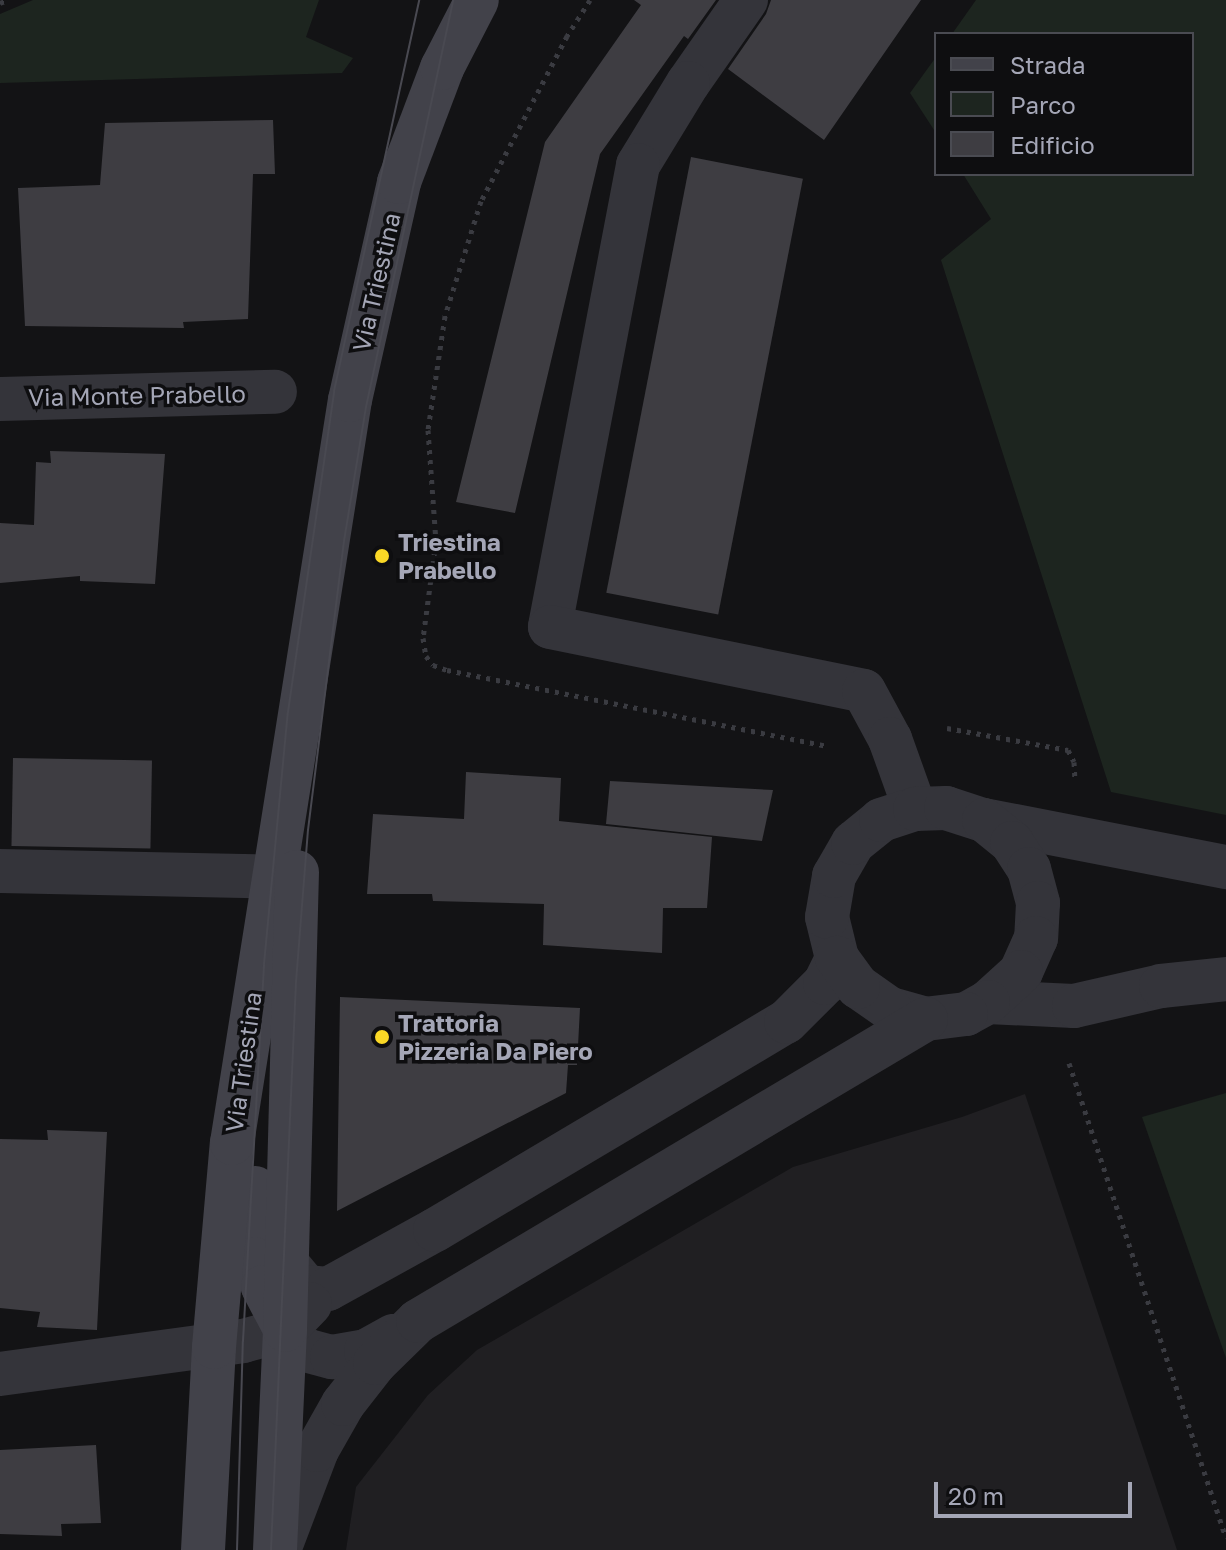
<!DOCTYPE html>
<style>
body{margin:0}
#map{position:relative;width:1226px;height:1550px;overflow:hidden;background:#131315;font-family:"Golos Text",sans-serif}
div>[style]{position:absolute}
.built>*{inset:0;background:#201f22}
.green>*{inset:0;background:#1d251f}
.building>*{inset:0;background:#3e3d42;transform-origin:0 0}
.path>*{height:5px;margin-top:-2.5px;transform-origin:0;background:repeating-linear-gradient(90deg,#3a3b41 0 4px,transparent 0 10px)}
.street>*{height:44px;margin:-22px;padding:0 22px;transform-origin:22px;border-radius:22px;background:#34343a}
.secondary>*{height:44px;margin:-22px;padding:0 22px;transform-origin:22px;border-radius:22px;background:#42424a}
.tram>*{height:2px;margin:-1px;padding:0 1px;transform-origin:1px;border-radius:1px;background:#494951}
.dots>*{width:22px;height:22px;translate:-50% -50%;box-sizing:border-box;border:4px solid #0e0e10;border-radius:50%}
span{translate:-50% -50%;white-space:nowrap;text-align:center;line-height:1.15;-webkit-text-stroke:7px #0e0e10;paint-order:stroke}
.street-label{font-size:24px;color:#a4a6b6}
.poi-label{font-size:24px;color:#a4a6b6;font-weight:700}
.left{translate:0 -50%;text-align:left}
.legend{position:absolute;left:934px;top:32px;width:260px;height:144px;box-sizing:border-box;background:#0e0e10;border:2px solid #4a4b52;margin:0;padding:10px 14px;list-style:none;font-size:24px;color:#a4a6b6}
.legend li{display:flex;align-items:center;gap:16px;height:40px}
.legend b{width:40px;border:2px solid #4a4b52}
.scale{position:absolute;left:934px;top:1482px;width:198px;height:36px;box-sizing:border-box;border:4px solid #a4a6b6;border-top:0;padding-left:10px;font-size:24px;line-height:28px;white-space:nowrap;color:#a4a6b6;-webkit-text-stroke:6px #0e0e10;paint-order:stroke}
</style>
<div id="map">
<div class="built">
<div style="clip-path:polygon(1025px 1094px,1177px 1550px,346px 1550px,356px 1487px,428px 1395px,477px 1350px,793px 1167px,962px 1117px)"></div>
</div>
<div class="green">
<div style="clip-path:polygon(33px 0,319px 0,306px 37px,353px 58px,342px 73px,0 83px,0 14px)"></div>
<div style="clip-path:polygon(976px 0,1226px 0,1226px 815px,1111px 792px,941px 260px,991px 219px,963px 174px,1192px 174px,1192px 34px,952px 34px)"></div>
<div style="clip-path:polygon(936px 57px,936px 133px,910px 93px)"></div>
<div style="clip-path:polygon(1226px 1093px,1226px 1358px,1142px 1117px)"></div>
</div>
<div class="building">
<div style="clip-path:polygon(634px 0,716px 0,688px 39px,684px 36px,600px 154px,515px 513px,456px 502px,545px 142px,641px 5px)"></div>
<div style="clip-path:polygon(771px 0,921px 0,824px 140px,728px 69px,766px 14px)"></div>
<div style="clip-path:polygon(273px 120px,275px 174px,253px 174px,248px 319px,183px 322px,184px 328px,25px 326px,18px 188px,100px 185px,105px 123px)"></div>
<div style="left:691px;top:157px;width:114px;height:444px;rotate:11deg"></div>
<div style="clip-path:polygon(50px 451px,165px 454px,155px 584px,80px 581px,80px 576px,0 583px,0 523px,34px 525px,36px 462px,51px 463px)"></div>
<div style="left:13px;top:758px;width:139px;height:88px;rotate:1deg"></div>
<div style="clip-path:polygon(466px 772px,561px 778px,559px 821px,712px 837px,707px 908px,663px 908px,662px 953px,543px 945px,544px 904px,433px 901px,432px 894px,367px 894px,373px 814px,464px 819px)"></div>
<div style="clip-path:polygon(610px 781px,773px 790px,762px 841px,606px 824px)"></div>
<div style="clip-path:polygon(340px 997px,580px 1008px,577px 1065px,568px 1065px,566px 1093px,337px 1211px)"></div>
<div style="clip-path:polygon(47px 1130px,107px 1132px,97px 1330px,37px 1327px,40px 1312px,0 1308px,0 1139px,48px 1140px)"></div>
<div style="clip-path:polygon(96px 1445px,101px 1523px,61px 1524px,62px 1536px,0 1534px,0 1450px)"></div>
</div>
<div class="path">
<div style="left:590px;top:0;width:43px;rotate:122.6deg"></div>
<div style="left:567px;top:36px;width:186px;rotate:117.5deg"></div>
<div style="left:481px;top:201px;width:121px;rotate:107.4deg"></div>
<div style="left:445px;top:316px;width:115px;rotate:98.5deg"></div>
<div style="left:428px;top:430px;width:111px;rotate:85.9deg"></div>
<div style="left:436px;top:541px;width:98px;rotate:97.6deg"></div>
<div style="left:423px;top:638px;width:18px;rotate:81deg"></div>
<div style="left:426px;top:656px;width:11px;rotate:52deg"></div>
<div style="left:433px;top:665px;width:15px;rotate:20deg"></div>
<div style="left:447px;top:670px;width:388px;rotate:11.3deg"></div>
<div style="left:0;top:3px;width:9px;rotate:-21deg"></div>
<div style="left:947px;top:728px;width:123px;rotate:10.3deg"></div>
<div style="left:1068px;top:750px;width:13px;rotate:63deg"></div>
<div style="left:1074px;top:762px;width:17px;rotate:87deg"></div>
<div style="left:1069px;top:1063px;width:500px;rotate:71.71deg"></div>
</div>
<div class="street">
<div style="left:746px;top:0;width:101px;rotate:124.9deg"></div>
<div style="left:688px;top:83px;width:96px;rotate:121.4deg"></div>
<div style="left:638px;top:165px;width:470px;rotate:100.8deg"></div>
<div style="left:550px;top:627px;width:320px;rotate:11.5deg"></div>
<div style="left:864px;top:691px;width:55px;rotate:61.6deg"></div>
<div style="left:890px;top:739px;width:74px;rotate:70.3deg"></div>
<div style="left:0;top:399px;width:275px;rotate:-1.5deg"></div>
<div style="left:984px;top:820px;width:247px;rotate:11deg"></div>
<div style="left:0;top:871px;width:296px;rotate:1.2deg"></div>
<div style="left:988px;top:1002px;width:86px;rotate:2.7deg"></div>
<div style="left:1074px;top:1006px;width:89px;rotate:-12.9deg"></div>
<div style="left:1161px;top:986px;width:65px;rotate:-6.1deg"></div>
<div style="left:287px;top:1264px;width:30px;rotate:50deg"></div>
<div style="left:306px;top:1287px;width:22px;rotate:5deg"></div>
<div style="left:328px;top:1289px;width:122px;rotate:-28.9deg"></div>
<div style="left:435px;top:1230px;width:408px;rotate:-30.7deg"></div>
<div style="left:786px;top:1022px;width:55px;rotate:-45deg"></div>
<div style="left:825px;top:983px;width:28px;rotate:-64deg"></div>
<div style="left:837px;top:958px;width:42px;rotate:-103.7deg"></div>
<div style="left:827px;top:917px;width:42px;rotate:-80.3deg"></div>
<div style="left:834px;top:876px;width:38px;rotate:-60deg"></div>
<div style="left:853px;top:843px;width:36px;rotate:-39deg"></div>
<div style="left:881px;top:820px;width:36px;rotate:-18deg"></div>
<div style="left:915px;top:809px;width:31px;rotate:-2deg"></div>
<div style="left:946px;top:808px;width:40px;rotate:18deg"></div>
<div style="left:984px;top:820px;width:36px;rotate:39deg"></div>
<div style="left:1012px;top:843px;width:31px;rotate:57deg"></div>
<div style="left:1029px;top:869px;width:35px;rotate:75deg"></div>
<div style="left:1038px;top:903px;width:35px;rotate:93deg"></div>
<div style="left:1036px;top:938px;width:37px;rotate:114deg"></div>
<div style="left:1021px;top:972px;width:45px;rotate:137.7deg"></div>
<div style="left:988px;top:1002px;width:25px;rotate:151deg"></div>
<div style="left:966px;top:1014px;width:40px;rotate:172.9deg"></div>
<div style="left:926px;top:1019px;width:37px;rotate:-164deg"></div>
<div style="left:890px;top:1009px;width:39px;rotate:-145deg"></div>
<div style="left:858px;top:987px;width:36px;rotate:-126deg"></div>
<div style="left:285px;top:1330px;width:28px;rotate:45deg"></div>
<div style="left:305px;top:1350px;width:28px;rotate:15deg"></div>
<div style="left:332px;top:1357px;width:35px;rotate:-10deg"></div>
<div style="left:366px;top:1351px;width:31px;rotate:-29deg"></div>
<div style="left:0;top:1374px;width:245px;rotate:-7.7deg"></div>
<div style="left:243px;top:1341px;width:43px;rotate:-14.7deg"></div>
<div style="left:285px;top:1330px;width:36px;rotate:-46deg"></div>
<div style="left:279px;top:1550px;width:107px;rotate:-69.2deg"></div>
<div style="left:317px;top:1450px;width:53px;rotate:-60.5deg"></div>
<div style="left:343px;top:1404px;width:52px;rotate:-52deg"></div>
<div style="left:375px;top:1363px;width:60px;rotate:-44.3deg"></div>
<div style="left:418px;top:1321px;width:591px;rotate:-30.73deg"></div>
</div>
<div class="secondary">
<div style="left:255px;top:1188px;width:71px;rotate:90.8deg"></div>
<div style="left:254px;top:1259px;width:29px;rotate:72deg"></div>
<div style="left:263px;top:1287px;width:43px;rotate:62.2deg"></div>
<div style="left:203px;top:1550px;width:203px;rotate:-86.9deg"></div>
<div style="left:214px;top:1347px;width:205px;rotate:-85deg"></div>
<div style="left:232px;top:1143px;width:752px;rotate:-80.98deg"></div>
<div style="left:350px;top:400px;width:223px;rotate:-77.3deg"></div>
<div style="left:399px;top:182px;width:122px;rotate:-69.3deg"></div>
<div style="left:442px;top:68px;width:76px;rotate:-62.8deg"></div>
<div style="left:275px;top:1550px;width:220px;rotate:-87.4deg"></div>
<div style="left:285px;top:1330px;width:458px;rotate:-88.5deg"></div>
</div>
<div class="tram">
<div style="left:237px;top:1550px;width:209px;rotate:-88.4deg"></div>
<div style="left:243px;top:1341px;width:378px;rotate:-86.8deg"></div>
<div style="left:264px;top:964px;width:253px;rotate:-84.6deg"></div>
<div style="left:288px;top:712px;width:324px;rotate:-81.8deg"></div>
<div style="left:334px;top:391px;width:400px;rotate:-77.7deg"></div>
<div style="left:271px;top:1550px;width:569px;rotate:-87.48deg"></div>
<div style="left:296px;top:982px;width:152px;rotate:-85.5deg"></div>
<div style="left:308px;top:830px;width:291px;rotate:-82.9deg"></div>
<div style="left:344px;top:541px;width:136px;rotate:-80.7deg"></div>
<div style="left:366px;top:407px;width:416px;rotate:-77.9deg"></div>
</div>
<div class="dots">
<div style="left:382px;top:556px;background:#fad826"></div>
<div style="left:382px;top:1037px;background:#fad826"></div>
</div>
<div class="street-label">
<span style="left:376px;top:282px;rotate:-77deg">Via Triestina</span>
<span style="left:137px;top:395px;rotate:-1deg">Via Monte Prabello</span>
<span style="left:243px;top:1062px;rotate:-82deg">Via Triestina</span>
</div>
<div class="poi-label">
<span class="left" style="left:398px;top:556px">Triestina<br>Prabello</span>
<span class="left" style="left:398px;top:1037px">Trattoria<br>Pizzeria Da Piero</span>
</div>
<ul class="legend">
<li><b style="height:10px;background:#42424a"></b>Strada</li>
<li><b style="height:22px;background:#1d251f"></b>Parco</li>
<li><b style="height:22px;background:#3e3d42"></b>Edificio</li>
</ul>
<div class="scale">20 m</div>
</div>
